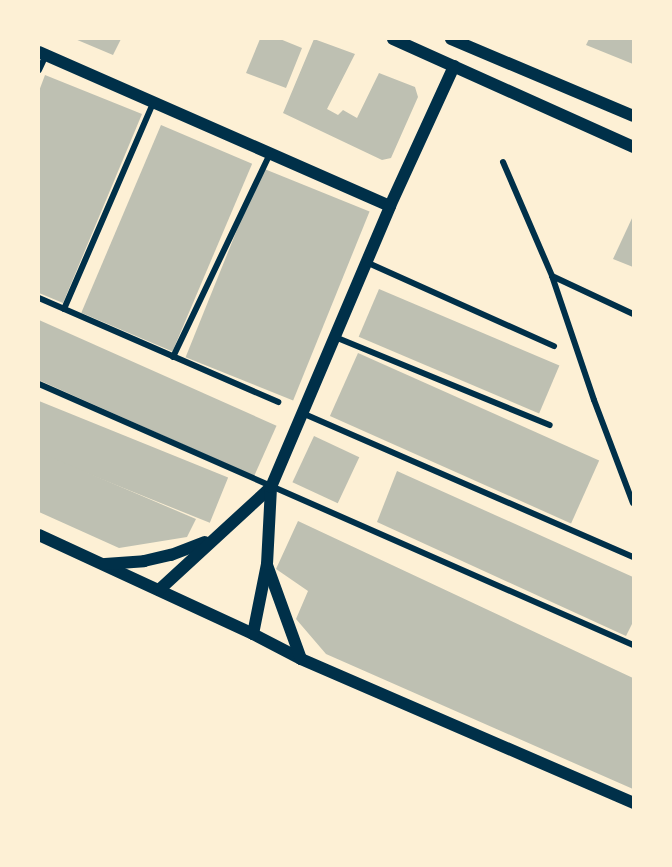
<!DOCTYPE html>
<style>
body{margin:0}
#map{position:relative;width:672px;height:867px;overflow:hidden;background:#fdf0d5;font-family:Manrope,sans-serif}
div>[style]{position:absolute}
.building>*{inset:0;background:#bec0b2;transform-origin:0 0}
.minor>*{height:6px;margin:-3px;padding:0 3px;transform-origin:3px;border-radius:3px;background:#003049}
.secondary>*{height:12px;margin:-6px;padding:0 6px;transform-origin:6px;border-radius:6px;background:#003049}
span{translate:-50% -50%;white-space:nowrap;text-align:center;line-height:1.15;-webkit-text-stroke:6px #fdf0d5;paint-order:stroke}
.frame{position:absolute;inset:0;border:40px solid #fdf0d5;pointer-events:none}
</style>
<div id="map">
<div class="building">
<div style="clip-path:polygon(75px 39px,121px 39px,113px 55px)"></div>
<div style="clip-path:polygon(260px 39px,280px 39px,302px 48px,286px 88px,246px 73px)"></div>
<div style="clip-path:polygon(314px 39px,355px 54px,327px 109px,338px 115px,343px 110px,357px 118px,379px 73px,415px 87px,418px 97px,391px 158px,382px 160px,283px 113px)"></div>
<div style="clip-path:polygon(589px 39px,633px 39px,633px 64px,586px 45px)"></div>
<div style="clip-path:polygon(45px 75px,142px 114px,63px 303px,39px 293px,39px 91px)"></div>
<div style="left:161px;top:125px;width:99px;height:204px;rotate:23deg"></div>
<div style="left:262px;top:168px;width:116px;height:204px;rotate:22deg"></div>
<div style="clip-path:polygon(633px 216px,633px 267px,613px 259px)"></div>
<div style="left:379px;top:289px;width:196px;height:52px;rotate:23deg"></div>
<div style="left:39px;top:320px;width:260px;height:55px;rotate:24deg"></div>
<div style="left:358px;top:353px;width:264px;height:69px;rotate:24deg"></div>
<div style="left:39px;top:401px;width:204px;height:49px;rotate:22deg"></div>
<div style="left:314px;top:436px;width:50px;height:51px;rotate:25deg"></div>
<div style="clip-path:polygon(39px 452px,196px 519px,187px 537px,119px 548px,39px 512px)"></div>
<div style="clip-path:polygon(397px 471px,633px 577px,633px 622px,626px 636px,377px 522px)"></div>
<div style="clip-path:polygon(298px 521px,633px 678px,633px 789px,326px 654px,296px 619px,308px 591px,276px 569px)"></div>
</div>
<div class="minor">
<div style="left:39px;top:70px;width:17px;rotate:-65deg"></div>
<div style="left:503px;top:162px;width:124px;rotate:66.7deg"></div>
<div style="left:552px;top:276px;width:131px;rotate:71.3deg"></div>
<div style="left:594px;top:400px;width:110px;rotate:69.3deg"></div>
<div style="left:366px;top:262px;width:206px;rotate:24.1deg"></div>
<div style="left:552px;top:276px;width:89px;rotate:25.1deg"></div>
<div style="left:39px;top:298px;width:261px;rotate:23.5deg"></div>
<div style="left:64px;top:309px;width:224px;rotate:-66.6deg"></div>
<div style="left:335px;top:337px;width:232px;rotate:22.3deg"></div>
<div style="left:173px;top:357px;width:225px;rotate:-64.5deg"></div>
<div style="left:39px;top:384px;width:649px;rotate:23.72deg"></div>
<div style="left:302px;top:413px;width:361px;rotate:23.5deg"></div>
</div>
<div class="secondary">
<div style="left:393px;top:39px;width:263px;rotate:24.2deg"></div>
<div style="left:451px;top:39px;width:198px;rotate:22.9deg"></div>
<div style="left:39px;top:52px;width:383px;rotate:23.7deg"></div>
<div style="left:39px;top:535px;width:236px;rotate:24.8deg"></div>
<div style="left:253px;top:634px;width:54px;rotate:27.5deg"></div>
<div style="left:301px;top:659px;width:362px;rotate:23.4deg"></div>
<div style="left:105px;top:564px;width:39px;rotate:-4deg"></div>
<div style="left:144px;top:561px;width:28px;rotate:-13deg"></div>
<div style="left:171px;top:555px;width:36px;rotate:-21deg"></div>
<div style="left:267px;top:565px;width:100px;rotate:70.1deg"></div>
<div style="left:159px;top:590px;width:152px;rotate:-42.6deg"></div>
<div style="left:253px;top:634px;width:71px;rotate:-78.7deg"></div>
<div style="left:267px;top:564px;width:77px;rotate:-87deg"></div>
<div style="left:271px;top:487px;width:305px;rotate:-67deg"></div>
<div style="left:390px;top:206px;width:154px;rotate:-65.4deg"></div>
</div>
<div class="frame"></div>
</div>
